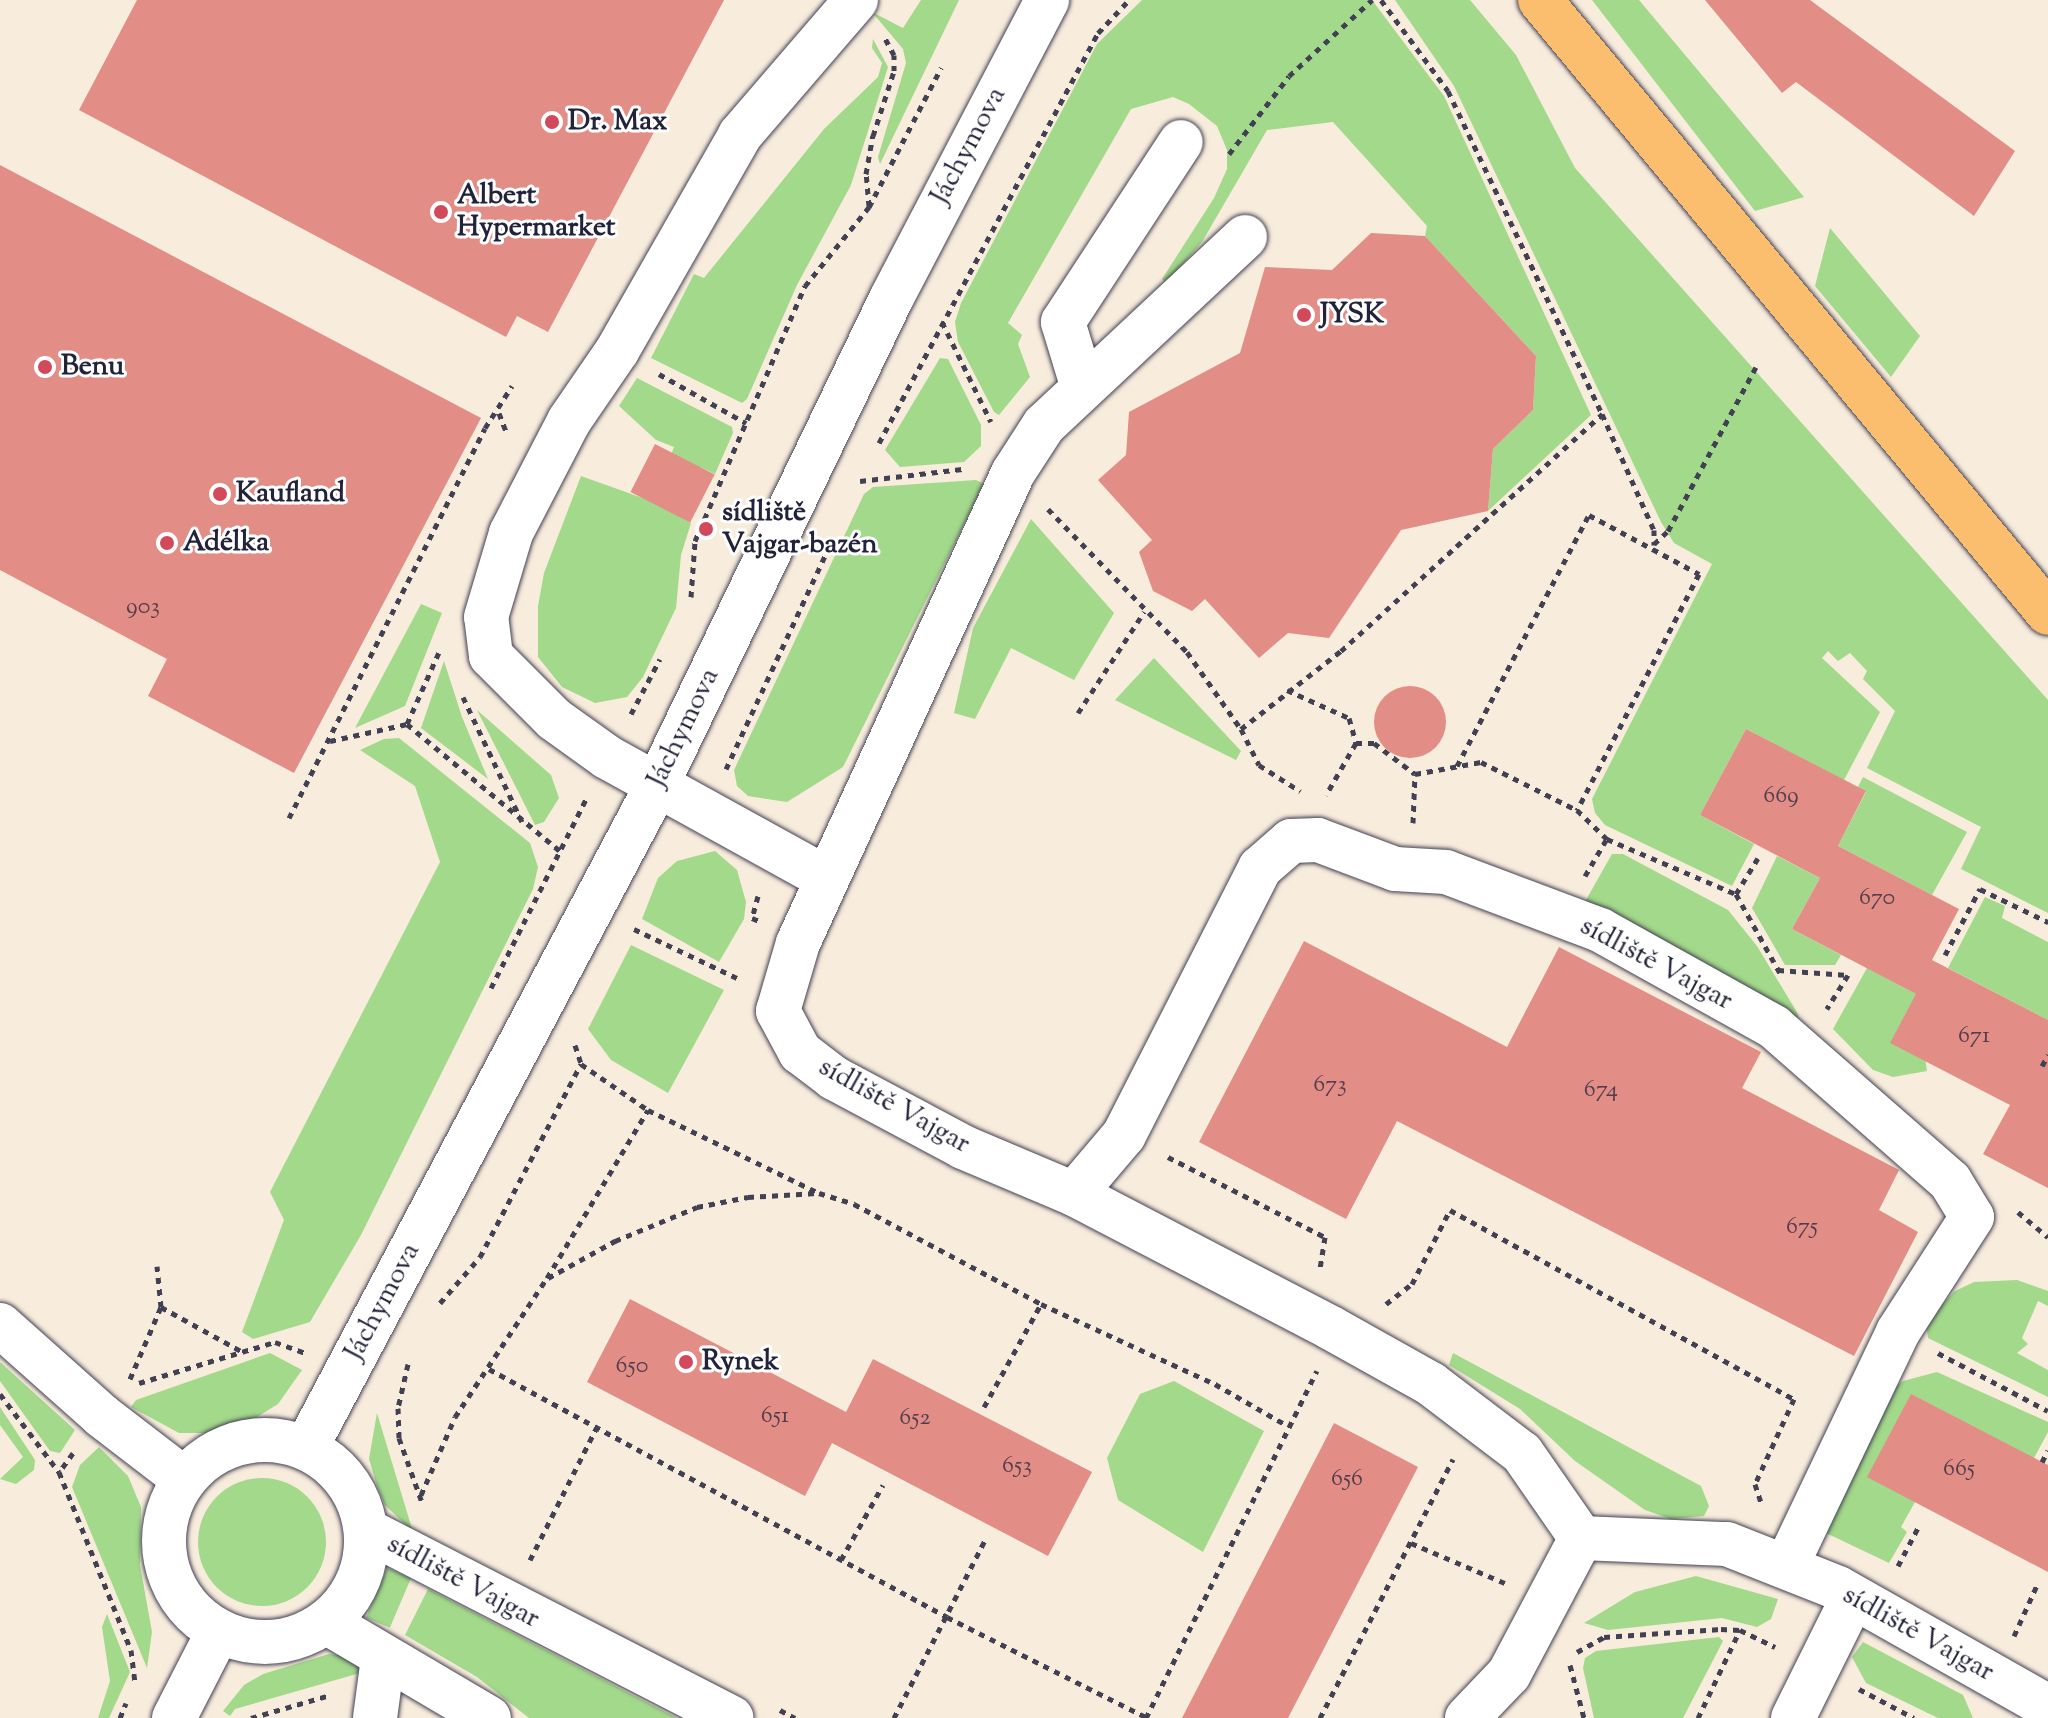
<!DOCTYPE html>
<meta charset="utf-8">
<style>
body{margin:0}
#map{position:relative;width:2048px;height:1718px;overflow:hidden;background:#f8ecdc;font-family:"Sorts Mill Goudy",serif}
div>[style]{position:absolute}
.green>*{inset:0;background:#a3d98a;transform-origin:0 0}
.round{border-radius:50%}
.building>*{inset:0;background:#e28d85;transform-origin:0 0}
.path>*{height:5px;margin-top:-2.5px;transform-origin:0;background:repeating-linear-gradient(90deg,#424053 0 6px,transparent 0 12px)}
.roads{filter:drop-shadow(0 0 2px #424053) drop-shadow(0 0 2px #424053)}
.minor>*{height:44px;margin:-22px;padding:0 22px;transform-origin:22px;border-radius:22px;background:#fff}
.minor>.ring{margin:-22px;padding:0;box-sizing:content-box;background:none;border:44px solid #fff;border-radius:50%}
.major>*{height:44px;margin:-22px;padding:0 22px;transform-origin:22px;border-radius:22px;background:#fbbe6e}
.dots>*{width:22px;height:22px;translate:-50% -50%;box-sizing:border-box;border:4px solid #fff;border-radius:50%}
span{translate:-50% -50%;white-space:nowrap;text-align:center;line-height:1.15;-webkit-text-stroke:6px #fff;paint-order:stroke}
.number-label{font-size:24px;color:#523d4e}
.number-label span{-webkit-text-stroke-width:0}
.poi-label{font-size:28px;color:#22223b;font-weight:700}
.left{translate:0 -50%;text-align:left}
.street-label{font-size:28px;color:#22223b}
</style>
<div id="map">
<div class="green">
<div style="clip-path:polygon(921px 0,959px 0,880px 164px,878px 157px,906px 63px,903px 49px,872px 12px,903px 28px)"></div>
<div style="clip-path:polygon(1142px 0,1372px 0,1444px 96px,1591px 415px,1488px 511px,1493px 449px,1533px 410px,1536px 356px,1425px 236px,1427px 226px,1333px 122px,1267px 130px,1202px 242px,1166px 283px,1162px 279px,1214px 198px,1227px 169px,1227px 150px,1217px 126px,1189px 104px,1173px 97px,1131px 109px,1008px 323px,1022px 335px,1018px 344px,1030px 377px,999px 415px,994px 412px,958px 342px,955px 322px,961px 303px,1097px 44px)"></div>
<div style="clip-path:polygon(1395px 0,1470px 0,1516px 55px,1575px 168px,2048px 700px,2048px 913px,1961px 869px,1981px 827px,1867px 768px,1895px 711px,1863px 679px,1867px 671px,1850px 653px,1838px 661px,1828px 651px,1822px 658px,1880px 712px,1844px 780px,1746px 729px,1700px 815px,1754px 844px,1732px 886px,1605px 825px,1595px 813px,1592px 799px,1712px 564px,1674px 543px,1661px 522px,1454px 86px)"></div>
<div style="clip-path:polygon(1592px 0,1639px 0,1804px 197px,1755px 211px)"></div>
<div style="clip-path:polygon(873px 39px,888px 67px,851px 185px,797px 285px,747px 399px,742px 403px,651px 358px,694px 274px,704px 278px,824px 129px,878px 77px,882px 63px,872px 48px)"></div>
<div style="clip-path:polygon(1830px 228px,1920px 336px,1891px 377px,1815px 286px)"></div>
<div style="clip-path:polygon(940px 358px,948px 359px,981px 425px,981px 446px,964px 462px,900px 467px,885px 450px)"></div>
<div style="clip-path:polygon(637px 378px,732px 427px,733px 433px,715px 474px,700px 467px,677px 515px,691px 523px,681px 555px,676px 608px,643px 677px,627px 697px,595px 703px,562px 687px,538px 657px,538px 606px,544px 573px,581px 476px,651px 501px,663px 476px,674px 447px,656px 440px,619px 406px)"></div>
<div style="clip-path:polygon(976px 480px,984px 484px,843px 767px,787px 802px,748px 796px,737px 786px,734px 770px,864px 494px,873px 487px)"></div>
<div style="clip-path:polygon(1031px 519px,1114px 613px,1074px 680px,1011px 648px,975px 719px,954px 713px,973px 628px)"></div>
<div style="clip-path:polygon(421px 604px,442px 613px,405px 706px,355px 728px)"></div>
<div style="clip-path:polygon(1154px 658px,1241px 751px,1236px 760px,1115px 700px)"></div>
<div style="clip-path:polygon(444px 661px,462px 717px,488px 779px,421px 728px)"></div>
<div style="clip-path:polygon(477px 710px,551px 775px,559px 798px,544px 822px,535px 825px)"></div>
<div style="clip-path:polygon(399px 738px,530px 843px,538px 867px,533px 889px,361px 1235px,310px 1322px,253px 1339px,242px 1332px,284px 1220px,270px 1192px,440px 862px,415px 786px,360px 750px,384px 739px)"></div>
<div style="clip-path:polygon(1863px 777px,1967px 832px,1932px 895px,1838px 846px,1866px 792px,1858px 787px)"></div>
<div style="clip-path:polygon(715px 851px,737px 870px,746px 902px,744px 919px,719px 962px,642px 919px,658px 878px,677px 861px)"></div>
<div style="clip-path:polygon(1612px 854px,1623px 854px,1728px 910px,1757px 946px,1798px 1014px,1799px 1026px,1582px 907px)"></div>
<div style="clip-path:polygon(1777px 856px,1820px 878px,1792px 929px,1841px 955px,1835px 965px,1785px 965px,1752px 908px)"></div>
<div style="clip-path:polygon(1985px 897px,2005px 906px,2002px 918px,2048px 942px,2048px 1020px,1948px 968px)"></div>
<div style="clip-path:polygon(631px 945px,724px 990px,668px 1093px,611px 1060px,588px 1029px)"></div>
<div style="clip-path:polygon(1867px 968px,1916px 994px,1927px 1071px,1893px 1077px,1873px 1070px,1833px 1029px)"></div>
<div style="clip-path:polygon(2017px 1280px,2048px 1291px,2048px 1306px,2038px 1301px,2022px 1338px,2028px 1344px,2017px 1353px,2048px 1370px,2048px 1397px,1928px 1338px,1926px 1322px,1955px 1291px,1974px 1282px)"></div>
<div style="clip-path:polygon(270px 1353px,302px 1370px,278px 1404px,254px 1419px,206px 1433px,179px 1433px,131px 1407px,136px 1400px)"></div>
<div style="clip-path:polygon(1453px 1353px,1701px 1486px,1709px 1506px,1704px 1516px,1671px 1519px,1645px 1510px,1575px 1461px,1520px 1409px,1449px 1365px)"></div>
<div style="clip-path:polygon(0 1362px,75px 1430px,60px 1453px,50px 1451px,0 1381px)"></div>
<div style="clip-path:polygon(1937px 1372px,2048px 1422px,2048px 1432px,2034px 1458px,1915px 1502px,1901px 1527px,1907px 1532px,1889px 1563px,1826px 1533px,1892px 1390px,1903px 1381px)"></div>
<div style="clip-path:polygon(1174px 1381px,1264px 1431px,1203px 1552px,1118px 1500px,1107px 1458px,1140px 1394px)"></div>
<div style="clip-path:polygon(0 1407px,35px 1460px,34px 1470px,16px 1484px,0 1479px,23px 1457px,0 1425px)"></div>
<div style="clip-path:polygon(377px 1413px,413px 1532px,385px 1505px,377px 1486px,369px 1459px)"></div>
<div style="clip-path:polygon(99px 1447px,128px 1476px,141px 1507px,140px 1565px,152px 1632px,147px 1668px,72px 1487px,80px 1465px)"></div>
<div class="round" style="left:198px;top:1478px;width:128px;height:128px"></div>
<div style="left:387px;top:1568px;width:26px;height:54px;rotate:23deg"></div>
<div style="clip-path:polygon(1696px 1576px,1778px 1599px,1771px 1619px,1757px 1627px,1722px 1618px,1608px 1630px,1584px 1623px,1635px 1592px)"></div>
<div style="clip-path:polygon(428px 1589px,677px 1718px,529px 1718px,477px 1677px,405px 1635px)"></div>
<div style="clip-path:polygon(107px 1614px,130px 1672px,109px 1718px,98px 1718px,110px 1681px,102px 1627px)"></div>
<div style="clip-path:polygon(1719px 1637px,1723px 1641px,1683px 1718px,1594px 1718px,1583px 1668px,1585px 1658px,1596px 1651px)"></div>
<div style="clip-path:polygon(1863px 1642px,1963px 1695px,1973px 1718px,1938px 1718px,1866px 1683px,1852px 1657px)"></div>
<div style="clip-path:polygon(329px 1654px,344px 1656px,358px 1663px,360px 1673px,235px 1709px,230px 1716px,223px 1711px,244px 1685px,263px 1674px)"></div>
</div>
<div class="building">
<div style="clip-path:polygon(137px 0,724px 0,548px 332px,517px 316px,506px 337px,79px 110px)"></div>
<div style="clip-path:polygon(1705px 0,1810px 0,2015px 151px,1974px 216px,1796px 82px,1782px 93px)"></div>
<div style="clip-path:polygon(0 165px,481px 418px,294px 773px,148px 696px,167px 659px,0 570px)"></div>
<div style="clip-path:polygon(1371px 233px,1425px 236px,1536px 356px,1533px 410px,1493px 449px,1488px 511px,1401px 530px,1329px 638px,1288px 633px,1259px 658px,1205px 599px,1192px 611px,1153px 591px,1139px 552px,1152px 540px,1098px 480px,1126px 455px,1129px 412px,1240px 353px,1265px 267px,1332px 270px)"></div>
<div style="left:655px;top:444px;width:67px;height:54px;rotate:27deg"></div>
<div class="round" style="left:1374px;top:686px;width:72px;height:72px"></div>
<div style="clip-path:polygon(1746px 729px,1866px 791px,1838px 846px,1959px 909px,1932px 960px,2048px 1020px,2048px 1188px,1983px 1154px,2010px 1105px,1890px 1043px,1916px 994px,1792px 929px,1820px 878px,1700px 815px)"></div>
<div style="clip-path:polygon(1304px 941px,1507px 1047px,1559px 947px,1761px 1052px,1742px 1088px,1899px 1170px,1879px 1210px,1918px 1232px,1854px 1356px,1397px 1121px,1346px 1219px,1199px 1142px)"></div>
<div style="clip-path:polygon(630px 1299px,846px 1412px,873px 1359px,1092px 1472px,1048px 1556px,832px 1443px,805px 1496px,587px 1382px)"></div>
<div style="clip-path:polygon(1911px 1394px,2048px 1465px,2048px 1572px,1867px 1477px)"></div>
<div style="clip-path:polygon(1334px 1423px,1418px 1467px,1288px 1718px,1182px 1718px)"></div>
</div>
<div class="path">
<div style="left:1381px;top:0;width:113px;rotate:53.6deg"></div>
<div style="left:1448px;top:91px;width:358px;rotate:64.5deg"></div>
<div style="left:1602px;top:414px;width:127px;rotate:65.9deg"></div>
<div style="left:1654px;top:530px;width:15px;rotate:90deg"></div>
<div style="left:1229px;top:154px;width:98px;rotate:-52.4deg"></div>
<div style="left:1289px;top:76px;width:113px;rotate:-42.5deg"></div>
<div style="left:869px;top:206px;width:32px;rotate:-95deg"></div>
<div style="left:866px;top:174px;width:39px;rotate:-80deg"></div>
<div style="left:873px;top:136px;width:68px;rotate:-72.1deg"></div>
<div style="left:894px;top:71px;width:16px;rotate:-90deg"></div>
<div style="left:894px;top:55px;width:19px;rotate:-118deg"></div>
<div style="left:942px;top:322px;width:111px;rotate:63.9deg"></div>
<div style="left:659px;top:374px;width:100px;rotate:29.4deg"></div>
<div style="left:499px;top:413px;width:22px;rotate:69deg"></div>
<div style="left:879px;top:443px;width:465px;rotate:-61.9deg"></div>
<div style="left:1098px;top:33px;width:45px;rotate:-46.8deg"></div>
<div style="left:860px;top:481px;width:103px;rotate:-6.7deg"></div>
<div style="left:1048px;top:509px;width:199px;rotate:45.8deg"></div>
<div style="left:1187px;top:652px;width:94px;rotate:55deg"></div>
<div style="left:1241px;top:729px;width:40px;rotate:63.4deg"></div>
<div style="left:1259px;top:765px;width:49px;rotate:32.4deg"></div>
<div style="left:1654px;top:544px;width:19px;rotate:-43deg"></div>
<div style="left:1668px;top:531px;width:186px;rotate:-61.8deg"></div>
<div style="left:691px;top:597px;width:56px;rotate:-85.9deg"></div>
<div style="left:695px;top:541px;width:278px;rotate:-66.7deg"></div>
<div style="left:805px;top:286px;width:102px;rotate:-51deg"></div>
<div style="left:869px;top:207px;width:157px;rotate:-62.6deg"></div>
<div style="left:1287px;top:690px;width:68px;rotate:24.3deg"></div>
<div style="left:1349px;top:718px;width:26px;rotate:74deg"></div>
<div style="left:1356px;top:743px;width:60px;rotate:120deg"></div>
<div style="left:463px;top:697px;width:138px;rotate:64.7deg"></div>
<div style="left:1078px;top:713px;width:121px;rotate:-56.8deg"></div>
<div style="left:631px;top:714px;width:62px;rotate:-62.2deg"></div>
<div style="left:407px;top:724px;width:81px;rotate:-66deg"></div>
<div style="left:407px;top:724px;width:200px;rotate:39.7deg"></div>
<div style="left:1241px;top:729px;width:127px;rotate:-38deg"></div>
<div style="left:1341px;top:651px;width:353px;rotate:-42.2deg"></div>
<div style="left:330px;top:741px;width:79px;rotate:-12.4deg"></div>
<div style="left:1356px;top:743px;width:18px"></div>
<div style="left:1374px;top:743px;width:51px;rotate:37.1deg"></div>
<div style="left:1415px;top:774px;width:67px;rotate:-10.3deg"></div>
<div style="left:1481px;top:762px;width:107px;rotate:26.6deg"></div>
<div style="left:1577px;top:810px;width:42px;rotate:44deg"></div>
<div style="left:1607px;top:839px;width:140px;rotate:23.1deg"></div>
<div style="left:1736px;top:894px;width:93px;rotate:60.9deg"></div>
<div style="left:1457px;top:766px;width:284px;rotate:-62.3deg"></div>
<div style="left:1589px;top:515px;width:125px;rotate:28.2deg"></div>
<div style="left:1699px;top:574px;width:266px;rotate:117.3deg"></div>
<div style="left:726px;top:769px;width:247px;rotate:-65.1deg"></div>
<div style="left:289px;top:818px;width:436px;rotate:-63.3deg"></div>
<div style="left:485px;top:428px;width:50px;rotate:-57.3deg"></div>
<div style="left:1413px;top:823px;width:49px;rotate:-87.7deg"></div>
<div style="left:1585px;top:876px;width:42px;rotate:-59.7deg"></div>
<div style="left:1736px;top:894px;width:42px;rotate:-58.6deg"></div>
<div style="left:758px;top:896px;width:23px;rotate:105deg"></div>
<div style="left:752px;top:918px;width:8px;rotate:23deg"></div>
<div style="left:634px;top:929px;width:114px;rotate:25.4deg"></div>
<div style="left:1945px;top:955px;width:75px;rotate:-62.1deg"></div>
<div style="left:1980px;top:889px;width:76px;rotate:25.9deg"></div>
<div style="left:1778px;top:970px;width:70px;rotate:4.1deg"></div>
<div style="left:1848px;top:975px;width:40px;rotate:122deg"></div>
<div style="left:491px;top:988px;width:214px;rotate:-63.3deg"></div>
<div style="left:575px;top:1045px;width:20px;rotate:72deg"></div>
<div style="left:581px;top:1064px;width:81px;rotate:34.5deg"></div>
<div style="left:648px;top:1110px;width:190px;rotate:25.9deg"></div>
<div style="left:819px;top:1193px;width:37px;rotate:17deg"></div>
<div style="left:854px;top:1204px;width:212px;rotate:28.1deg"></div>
<div style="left:1041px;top:1304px;width:192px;rotate:24.7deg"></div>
<div style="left:1215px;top:1384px;width:84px;rotate:29.9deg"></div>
<div style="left:2042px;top:1066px;width:13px;rotate:-61deg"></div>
<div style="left:1168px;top:1157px;width:176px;rotate:27deg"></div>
<div style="left:1325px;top:1237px;width:33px;rotate:99deg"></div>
<div style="left:2018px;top:1212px;width:39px;rotate:40deg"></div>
<div style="left:548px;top:1278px;width:77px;rotate:-28.9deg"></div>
<div style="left:615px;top:1241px;width:89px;rotate:-22.5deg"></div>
<div style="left:697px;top:1207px;width:52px;rotate:-11.1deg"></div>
<div style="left:748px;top:1197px;width:69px;rotate:-3.3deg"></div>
<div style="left:440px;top:1303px;width:61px;rotate:-49deg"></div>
<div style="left:480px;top:1257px;width:218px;rotate:-62.4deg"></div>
<div style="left:1386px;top:1304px;width:33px;rotate:-38deg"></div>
<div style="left:1412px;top:1284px;width:83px;rotate:-62.8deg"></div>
<div style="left:1450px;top:1210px;width:393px;rotate:28.8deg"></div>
<div style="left:1794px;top:1399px;width:94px;rotate:114.6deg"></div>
<div style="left:1755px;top:1484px;width:23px;rotate:72deg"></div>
<div style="left:161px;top:1307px;width:91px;rotate:28.8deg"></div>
<div style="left:1938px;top:1353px;width:124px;rotate:27.8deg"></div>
<div style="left:408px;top:1364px;width:45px;rotate:102.8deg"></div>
<div style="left:398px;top:1408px;width:30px;rotate:88deg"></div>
<div style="left:399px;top:1438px;width:71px;rotate:70.3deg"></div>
<div style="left:489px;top:1369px;width:521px;rotate:28.43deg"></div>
<div style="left:947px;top:1617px;width:223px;rotate:26.7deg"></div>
<div style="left:130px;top:1379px;width:78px;rotate:-66.7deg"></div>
<div style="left:161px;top:1307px;width:41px;rotate:-95.6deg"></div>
<div style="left:139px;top:1383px;width:142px;rotate:-16.8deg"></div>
<div style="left:275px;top:1342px;width:32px;rotate:20deg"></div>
<div style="left:0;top:1394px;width:98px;rotate:52.9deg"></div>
<div style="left:984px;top:1407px;width:118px;rotate:-61deg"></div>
<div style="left:73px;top:1453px;width:24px;rotate:126deg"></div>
<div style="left:59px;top:1472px;width:192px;rotate:68deg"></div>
<div style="left:131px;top:1650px;width:33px;rotate:83deg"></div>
<div style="left:2042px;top:1462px;width:13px;rotate:-63deg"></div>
<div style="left:421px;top:1495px;width:85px;rotate:-66.4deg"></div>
<div style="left:455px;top:1417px;width:167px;rotate:-56.5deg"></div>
<div style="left:547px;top:1278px;width:196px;rotate:-59deg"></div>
<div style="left:1411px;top:1543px;width:102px;rotate:23.1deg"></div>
<div style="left:530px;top:1560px;width:147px;rotate:-63.3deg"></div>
<div style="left:841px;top:1560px;width:86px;rotate:-60.8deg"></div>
<div style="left:1898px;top:1566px;width:47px;rotate:-62.4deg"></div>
<div style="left:2014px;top:1636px;width:56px;rotate:-65.7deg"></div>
<div style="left:1577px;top:1652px;width:31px;rotate:-29deg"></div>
<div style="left:1604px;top:1637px;width:117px;rotate:-3.9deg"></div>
<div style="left:1721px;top:1629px;width:19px;rotate:3deg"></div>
<div style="left:1740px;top:1630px;width:39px;rotate:26deg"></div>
<div style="left:1570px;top:1665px;width:55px;rotate:75.2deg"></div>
<div style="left:1859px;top:1689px;width:62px;rotate:27.8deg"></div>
<div style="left:780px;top:1710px;width:17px;rotate:28deg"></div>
<div style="left:120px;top:1718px;width:16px;rotate:-68deg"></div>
<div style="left:251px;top:1718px;width:82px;rotate:-16.2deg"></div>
<div style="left:894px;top:1718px;width:202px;rotate:-62.9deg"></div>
<div style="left:1146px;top:1718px;width:387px;rotate:-63.8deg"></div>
<div style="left:1320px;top:1718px;width:291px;rotate:-62.8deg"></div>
<div style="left:1698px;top:1718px;width:98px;rotate:-64.5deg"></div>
</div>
<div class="roads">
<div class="minor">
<div style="left:1245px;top:237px;width:275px;rotate:136.9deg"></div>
<div style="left:1044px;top:425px;width:57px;rotate:122.9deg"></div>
<div style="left:1013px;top:473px;width:517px;rotate:114.58deg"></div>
<div style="left:798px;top:943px;width:71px;rotate:106.4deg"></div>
<div style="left:778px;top:1011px;width:47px;rotate:61.8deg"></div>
<div style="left:800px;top:1052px;width:43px;rotate:37.4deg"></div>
<div style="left:834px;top:1078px;width:146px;rotate:28.1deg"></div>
<div style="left:963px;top:1147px;width:121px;rotate:22.9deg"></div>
<div style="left:1074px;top:1194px;width:290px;rotate:27.5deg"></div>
<div style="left:1331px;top:1328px;width:115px;rotate:29.2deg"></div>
<div style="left:1431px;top:1384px;width:114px;rotate:37.2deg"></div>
<div style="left:1522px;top:1453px;width:103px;rotate:55.2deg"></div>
<div style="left:1581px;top:1538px;width:154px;rotate:117.9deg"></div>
<div style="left:1509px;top:1674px;width:61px;rotate:133.7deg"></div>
<div style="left:1083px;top:388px;width:69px;rotate:-106.9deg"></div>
<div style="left:1063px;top:322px;width:215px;rotate:-56.8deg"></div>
<div style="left:826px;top:878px;width:250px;rotate:-151.1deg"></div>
<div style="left:607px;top:757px;width:65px;rotate:-144.4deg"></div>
<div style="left:554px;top:719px;width:89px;rotate:-135deg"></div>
<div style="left:491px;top:656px;width:39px;rotate:-97deg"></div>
<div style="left:486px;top:617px;width:88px;rotate:-73.4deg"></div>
<div style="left:511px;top:533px;width:126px;rotate:-62.6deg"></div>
<div style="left:569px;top:421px;width:85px;rotate:-55.6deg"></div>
<div style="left:617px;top:351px;width:249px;rotate:-60.3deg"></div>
<div style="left:740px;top:135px;width:178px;rotate:-49.3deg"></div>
<div style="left:1074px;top:1194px;width:77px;rotate:-49.7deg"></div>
<div style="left:1124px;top:1135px;width:300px;rotate:-63deg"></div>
<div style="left:1260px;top:868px;width:41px;rotate:-41.1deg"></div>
<div style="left:1291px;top:841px;width:27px;rotate:-2deg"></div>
<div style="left:1318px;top:840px;width:82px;rotate:20.6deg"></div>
<div style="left:1395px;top:869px;width:51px;rotate:3.4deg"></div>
<div style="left:1446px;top:872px;width:165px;rotate:20.6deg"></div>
<div style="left:1600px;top:930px;width:199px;rotate:29.1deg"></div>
<div style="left:1774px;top:1027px;width:234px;rotate:41.2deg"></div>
<div style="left:1950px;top:1181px;width:42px;rotate:58.6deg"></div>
<div style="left:1972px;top:1217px;width:137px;rotate:122.8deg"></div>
<div style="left:1898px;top:1332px;width:260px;rotate:115.5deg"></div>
<div style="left:0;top:1325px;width:137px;rotate:41.7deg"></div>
<div style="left:102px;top:1416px;width:103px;rotate:37.5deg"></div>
<div class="ring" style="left:164px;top:1440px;width:158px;height:158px"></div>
<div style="left:306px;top:1448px;width:750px;rotate:-62.1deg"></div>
<div style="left:657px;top:785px;width:542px;rotate:-64.29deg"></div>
<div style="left:892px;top:297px;width:335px;rotate:-62.4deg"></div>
<div style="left:366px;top:1530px;width:411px;rotate:27.2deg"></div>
<div style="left:1581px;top:1538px;width:146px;rotate:2.4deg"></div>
<div style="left:1727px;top:1544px;width:119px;rotate:21.6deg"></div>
<div style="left:1838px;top:1588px;width:241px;rotate:29.5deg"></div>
<div style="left:326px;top:1622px;width:189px;rotate:30.5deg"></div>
<div style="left:174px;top:1718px;width:97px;rotate:-62.9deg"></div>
<div style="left:375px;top:1718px;width:61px;rotate:-82.4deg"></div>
<div style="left:1793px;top:1718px;width:135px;rotate:-63.6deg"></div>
</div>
<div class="major">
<div style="left:1540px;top:0;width:796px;rotate:50.35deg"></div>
</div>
</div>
<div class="dots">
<div style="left:552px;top:122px;background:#d1495b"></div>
<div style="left:441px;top:212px;background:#d1495b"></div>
<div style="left:1304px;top:315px;background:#d1495b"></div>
<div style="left:45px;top:367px;background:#d1495b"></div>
<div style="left:220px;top:494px;background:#d1495b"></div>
<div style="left:706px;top:529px;background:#d1495b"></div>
<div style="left:167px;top:543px;background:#d1495b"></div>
<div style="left:686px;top:1362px;background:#d1495b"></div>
</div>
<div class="number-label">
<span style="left:143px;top:608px">903</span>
<span style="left:1781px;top:797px">669</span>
<span style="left:1877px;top:899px">670</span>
<span style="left:1974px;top:1037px">671</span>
<span style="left:1330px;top:1086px">673</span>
<span style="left:1601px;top:1091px">674</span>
<span style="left:1802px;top:1228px">675</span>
<span style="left:632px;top:1367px">650</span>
<span style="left:775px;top:1417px">651</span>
<span style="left:915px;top:1419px">652</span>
<span style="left:1017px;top:1467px">653</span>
<span style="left:1959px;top:1470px">665</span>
<span style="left:1347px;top:1480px">656</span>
</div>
<div class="poi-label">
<span class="left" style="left:568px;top:122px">Dr. Max</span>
<span class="left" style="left:457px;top:212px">Albert<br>Hypermarket</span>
<span class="left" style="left:1320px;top:315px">JYSK</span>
<span class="left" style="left:61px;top:367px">Benu</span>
<span class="left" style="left:236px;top:494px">Kaufland</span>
<span class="left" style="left:722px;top:529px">sídliště<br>Vajgar-bazén</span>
<span class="left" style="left:183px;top:543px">Adélka</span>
<span class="left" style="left:702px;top:1362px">Rynek</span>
</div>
<div class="street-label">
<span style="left:969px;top:146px;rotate:-62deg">Jáchymova</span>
<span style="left:684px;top:728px;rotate:-64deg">Jáchymova</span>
<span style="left:1656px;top:964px;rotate:28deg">sídliště Vajgar</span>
<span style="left:894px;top:1106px;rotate:29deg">sídliště Vajgar</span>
<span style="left:383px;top:1302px;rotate:-62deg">Jáchymova</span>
<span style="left:463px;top:1582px;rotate:28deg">sídliště Vajgar</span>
<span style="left:1918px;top:1634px;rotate:29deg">sídliště Vajgar</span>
</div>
</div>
